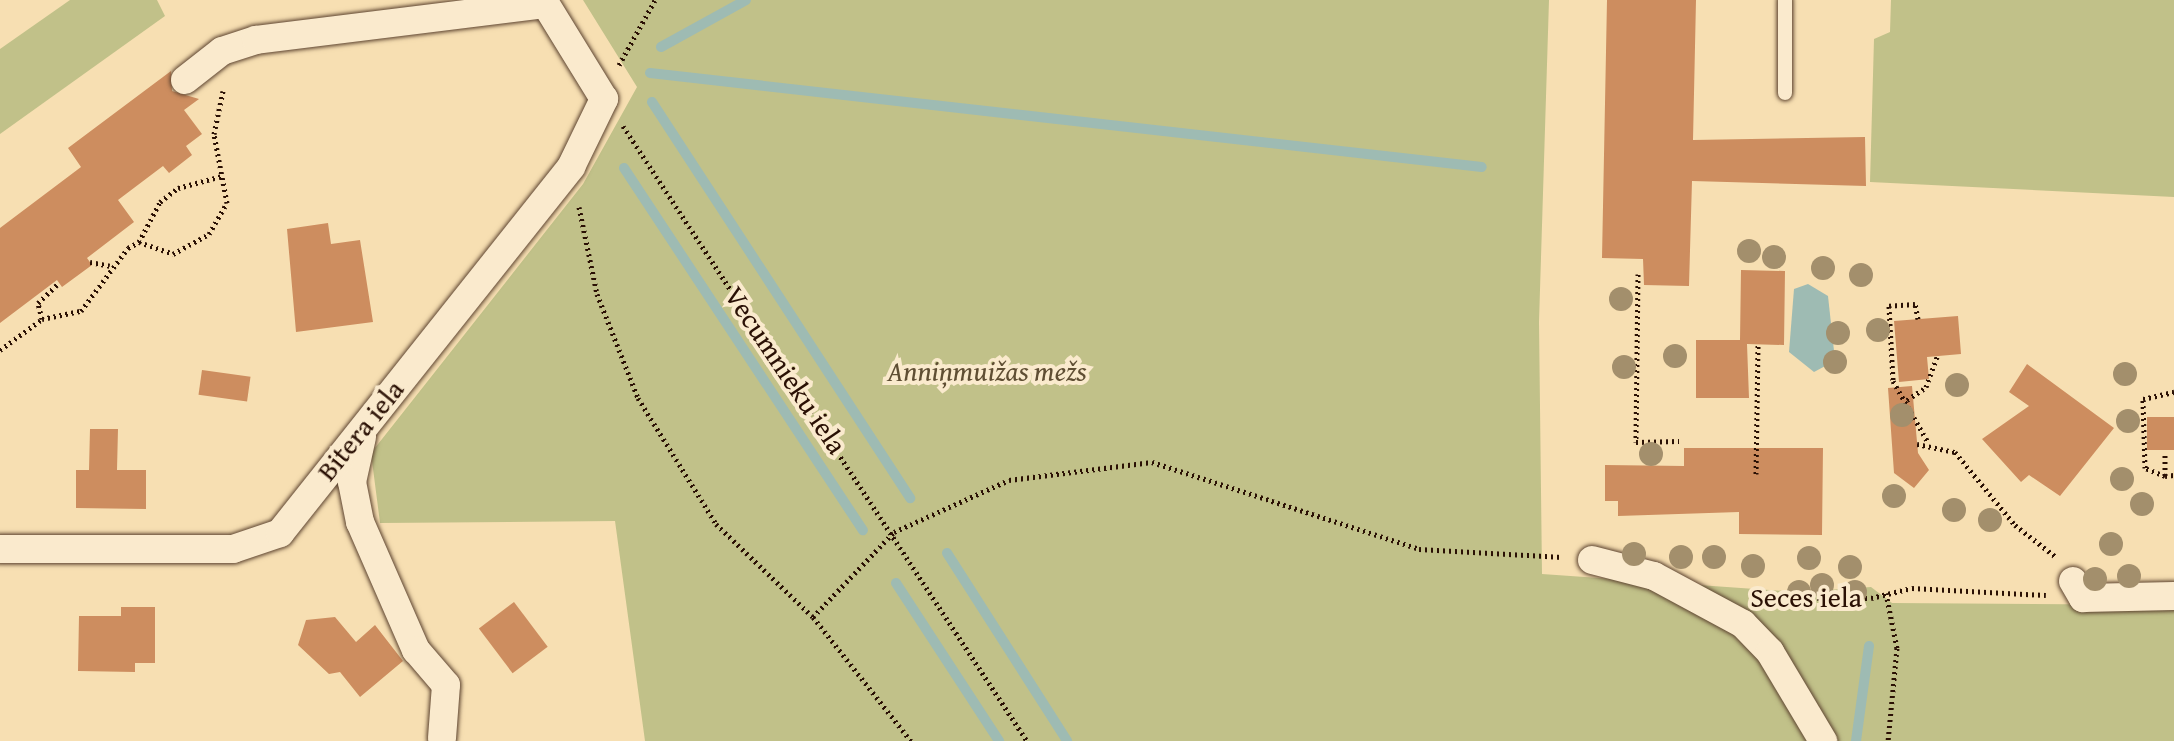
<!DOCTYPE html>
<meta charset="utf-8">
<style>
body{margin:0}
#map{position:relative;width:2174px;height:741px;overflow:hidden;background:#f7dfb2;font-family:"Gentium Book Plus",serif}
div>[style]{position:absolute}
.green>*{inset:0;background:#c1c189}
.water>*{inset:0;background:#9ebbb3}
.stream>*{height:10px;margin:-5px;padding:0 5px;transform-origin:5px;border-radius:5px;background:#9ebbb3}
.building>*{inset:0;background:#cd8d5f;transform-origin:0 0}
.path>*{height:5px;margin-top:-2.5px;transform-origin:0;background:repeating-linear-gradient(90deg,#2a1004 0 2px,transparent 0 6px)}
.roads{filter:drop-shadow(0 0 2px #5d4430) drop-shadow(0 0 2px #5d4430)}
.lane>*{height:14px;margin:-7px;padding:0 7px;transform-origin:7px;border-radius:7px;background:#faeacd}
.street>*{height:28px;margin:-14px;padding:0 14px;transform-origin:14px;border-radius:14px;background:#faeacd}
.trees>*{width:24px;height:24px;margin:-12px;border-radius:50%;background:#a38f6c}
span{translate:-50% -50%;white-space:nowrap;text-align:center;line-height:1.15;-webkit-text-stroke:8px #faeacd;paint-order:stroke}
.street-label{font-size:28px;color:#2a1004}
.park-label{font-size:28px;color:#5f4e33;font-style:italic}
</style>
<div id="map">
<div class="green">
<div style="clip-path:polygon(70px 0,157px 0,165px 16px,0 134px,0 49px)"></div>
<div style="clip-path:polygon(583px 0,1549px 0,1539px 322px,1542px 574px,1799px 592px,1871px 587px,1892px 603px,2174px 605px,2174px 741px,645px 741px,615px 521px,380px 523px,371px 453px,583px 184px,637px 87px)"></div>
<div style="clip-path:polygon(1891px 0,2174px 0,2174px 197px,1870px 182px,1874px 39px,1890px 32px)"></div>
</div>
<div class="water">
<div style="clip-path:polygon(1808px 284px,1828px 296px,1834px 351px,1829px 364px,1814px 372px,1789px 352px,1794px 289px)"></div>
</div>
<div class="stream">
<div style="left:661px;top:47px;width:97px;rotate:-28.9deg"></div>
<div style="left:650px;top:73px;width:837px;rotate:6.45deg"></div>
<div style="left:652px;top:102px;width:473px;rotate:56.9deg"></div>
<div style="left:624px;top:168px;width:434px;rotate:56.6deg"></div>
<div style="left:947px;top:553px;width:223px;rotate:57.4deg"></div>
<div style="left:896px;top:583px;width:189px;rotate:56.9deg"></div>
<div style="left:1856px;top:741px;width:96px;rotate:-82.2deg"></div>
</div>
<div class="building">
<div style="clip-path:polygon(1607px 0,1696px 0,1693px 140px,1865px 137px,1866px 186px,1692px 181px,1689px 286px,1644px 285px,1643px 259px,1602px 258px)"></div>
<div style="clip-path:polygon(171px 71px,172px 91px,199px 99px,184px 110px,202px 134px,186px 146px,192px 155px,169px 173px,163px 166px,118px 200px,134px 222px,87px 258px,92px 265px,62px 287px,57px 280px,0 323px,0 228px,81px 167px,68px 148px)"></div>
<div style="clip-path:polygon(328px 223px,331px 244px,360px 240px,373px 322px,296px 332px,287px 229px)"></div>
<div style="clip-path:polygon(1741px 270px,1785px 271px,1784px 345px,1747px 344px,1749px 398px,1696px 398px,1696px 340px,1740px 340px)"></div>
<div style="clip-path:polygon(1958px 316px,1961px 354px,1927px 357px,1929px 379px,1899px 382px,1894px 321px)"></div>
<div style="clip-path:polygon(2027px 364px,2114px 428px,2060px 496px,2029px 475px,2021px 482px,1982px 439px,2029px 406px,2009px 392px)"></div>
<div style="left:202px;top:370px;width:49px;height:25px;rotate:8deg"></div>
<div style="clip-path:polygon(1912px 386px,1918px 453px,1929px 470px,1914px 488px,1894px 473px,1888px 388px)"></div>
<div style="left:2147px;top:417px;width:27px;height:33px"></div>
<div style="clip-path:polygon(90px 429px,118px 429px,117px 470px,146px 470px,146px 509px,76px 508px,76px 470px,89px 470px)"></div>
<div style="clip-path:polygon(1684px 448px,1823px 448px,1822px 535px,1739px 534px,1739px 512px,1618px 516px,1618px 501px,1605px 501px,1605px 465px,1684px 466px)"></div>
<div style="left:514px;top:602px;width:56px;height:44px;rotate:53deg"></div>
<div style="clip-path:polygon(121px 607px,155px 607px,155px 663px,135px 663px,135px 672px,78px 671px,79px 616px,121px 616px)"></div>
<div style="clip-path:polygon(335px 617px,356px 642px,375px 625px,403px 661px,360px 697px,340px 672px,329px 674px,298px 645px,306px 620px)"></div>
</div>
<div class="path">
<div style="left:619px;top:65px;width:74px;rotate:-61deg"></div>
<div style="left:623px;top:126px;width:736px;rotate:56.7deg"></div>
<div style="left:579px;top:207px;width:89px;rotate:78.3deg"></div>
<div style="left:597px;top:294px;width:112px;rotate:68.5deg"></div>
<div style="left:638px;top:398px;width:148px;rotate:58.2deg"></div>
<div style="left:716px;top:524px;width:134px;rotate:43.8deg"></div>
<div style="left:139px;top:242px;width:45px;rotate:-62.3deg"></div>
<div style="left:160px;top:202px;width:23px;rotate:-38deg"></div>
<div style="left:178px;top:188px;width:46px;rotate:-15.3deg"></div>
<div style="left:90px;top:262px;width:20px;rotate:11deg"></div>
<div style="left:1638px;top:274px;width:168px;rotate:90.7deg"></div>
<div style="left:1636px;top:442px;width:43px;rotate:-1.3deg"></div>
<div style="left:42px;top:319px;width:16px;rotate:-104deg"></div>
<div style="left:38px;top:303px;width:29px;rotate:-44deg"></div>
<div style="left:1918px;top:319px;width:15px;rotate:-101deg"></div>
<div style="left:1915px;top:304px;width:26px;rotate:176deg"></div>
<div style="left:1889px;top:306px;width:75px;rotate:86.9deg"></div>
<div style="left:1893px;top:381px;width:70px;rotate:60.2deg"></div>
<div style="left:0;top:350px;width:52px;rotate:-36.4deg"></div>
<div style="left:42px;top:319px;width:40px;rotate:-12deg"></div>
<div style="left:81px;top:311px;width:79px;rotate:-53.3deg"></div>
<div style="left:128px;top:248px;width:13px;rotate:-29deg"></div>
<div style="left:139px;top:242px;width:36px;rotate:19deg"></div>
<div style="left:173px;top:254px;width:41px;rotate:-29.1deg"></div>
<div style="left:209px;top:234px;width:36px;rotate:-60deg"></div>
<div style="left:227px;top:203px;width:70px;rotate:-100.7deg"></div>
<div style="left:214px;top:134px;width:44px;rotate:-78.2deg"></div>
<div style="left:1907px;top:400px;width:23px;rotate:-34deg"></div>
<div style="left:1926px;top:387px;width:33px;rotate:-70deg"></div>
<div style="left:1917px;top:444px;width:39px;rotate:12deg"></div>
<div style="left:1955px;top:452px;width:94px;rotate:50.6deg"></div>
<div style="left:2015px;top:525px;width:52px;rotate:38deg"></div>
<div style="left:2165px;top:455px;width:21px;rotate:90deg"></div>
<div style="left:2165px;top:476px;width:9px;rotate:-6deg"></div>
<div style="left:1756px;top:474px;width:130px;rotate:-89.1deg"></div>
<div style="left:2165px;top:476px;width:22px;rotate:-158deg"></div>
<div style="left:2145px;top:468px;width:69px;rotate:-91.7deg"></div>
<div style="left:2143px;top:399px;width:32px;rotate:-13deg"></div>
<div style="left:1886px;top:593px;width:56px;rotate:78.7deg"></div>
<div style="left:1897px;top:648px;width:93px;rotate:95.5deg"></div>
<div style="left:1757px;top:597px;width:114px;rotate:0.5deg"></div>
<div style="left:1871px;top:598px;width:42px;rotate:-13.7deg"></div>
<div style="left:1912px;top:588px;width:134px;rotate:3deg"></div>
<div style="left:911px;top:741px;width:158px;rotate:-128.3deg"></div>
<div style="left:813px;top:617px;width:117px;rotate:-46.4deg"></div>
<div style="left:894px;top:532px;width:126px;rotate:-24.3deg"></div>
<div style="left:1009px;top:480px;width:144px;rotate:-7.2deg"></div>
<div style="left:1152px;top:462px;width:281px;rotate:18deg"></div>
<div style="left:1419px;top:549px;width:143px;rotate:3.2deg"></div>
</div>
<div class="roads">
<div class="lane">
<div style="left:1785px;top:93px;width:93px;rotate:-90deg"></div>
</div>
<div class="street">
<div style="left:185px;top:80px;width:47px;rotate:-38.1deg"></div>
<div style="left:222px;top:51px;width:36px;rotate:-18deg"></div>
<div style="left:256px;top:40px;width:291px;rotate:-7.1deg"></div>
<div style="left:362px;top:437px;width:46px;rotate:102.5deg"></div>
<div style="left:352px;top:482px;width:41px;rotate:78.7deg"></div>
<div style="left:360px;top:522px;width:140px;rotate:66.4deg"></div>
<div style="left:416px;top:650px;width:46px;rotate:49.4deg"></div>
<div style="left:446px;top:685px;width:53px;rotate:94.3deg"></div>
<div style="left:0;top:549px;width:233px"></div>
<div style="left:233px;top:549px;width:50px;rotate:-18.8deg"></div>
<div style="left:280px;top:533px;width:468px;rotate:-51.5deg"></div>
<div style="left:571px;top:167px;width:76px;rotate:-64.1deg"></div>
<div style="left:604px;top:99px;width:116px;rotate:-121.6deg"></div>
<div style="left:1592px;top:560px;width:64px;rotate:14.5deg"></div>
<div style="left:1654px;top:576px;width:101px;rotate:28.3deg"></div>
<div style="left:1743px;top:624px;width:39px;rotate:46deg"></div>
<div style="left:1770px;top:652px;width:104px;rotate:59.2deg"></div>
<div style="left:2073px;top:581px;width:20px;rotate:60deg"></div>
<div style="left:2083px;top:598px;width:91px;rotate:-1.3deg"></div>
</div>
</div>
<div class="trees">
<div style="left:1749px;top:251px"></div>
<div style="left:1774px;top:257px"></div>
<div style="left:1823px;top:268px"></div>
<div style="left:1861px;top:275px"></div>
<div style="left:1621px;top:299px"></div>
<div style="left:1878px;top:330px"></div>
<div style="left:1838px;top:333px"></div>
<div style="left:1675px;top:356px"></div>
<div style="left:1835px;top:362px"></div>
<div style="left:1624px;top:367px"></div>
<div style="left:2125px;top:374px"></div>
<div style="left:1957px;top:385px"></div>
<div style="left:1902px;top:415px"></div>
<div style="left:2128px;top:421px"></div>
<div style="left:1651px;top:454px"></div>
<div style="left:2122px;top:479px"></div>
<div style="left:1894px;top:496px"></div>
<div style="left:2142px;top:504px"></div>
<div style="left:1954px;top:510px"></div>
<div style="left:1990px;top:520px"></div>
<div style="left:2111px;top:544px"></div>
<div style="left:1634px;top:554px"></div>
<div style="left:1681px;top:557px"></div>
<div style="left:1714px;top:557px"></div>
<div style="left:1809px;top:558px"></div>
<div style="left:1753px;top:566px"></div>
<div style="left:1850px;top:567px"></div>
<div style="left:2129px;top:576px"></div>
<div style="left:2095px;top:579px"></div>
<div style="left:1822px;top:585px"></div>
<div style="left:1799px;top:592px"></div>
<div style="left:1855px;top:592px"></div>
</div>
<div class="street-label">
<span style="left:786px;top:370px;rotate:56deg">Vecumnieku iela</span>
<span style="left:360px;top:430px;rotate:-51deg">Bitera iela</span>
<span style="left:1806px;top:597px">Seces iela</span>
</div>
<div class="park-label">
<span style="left:987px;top:371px">Anniņmuižas mežs</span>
</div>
</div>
